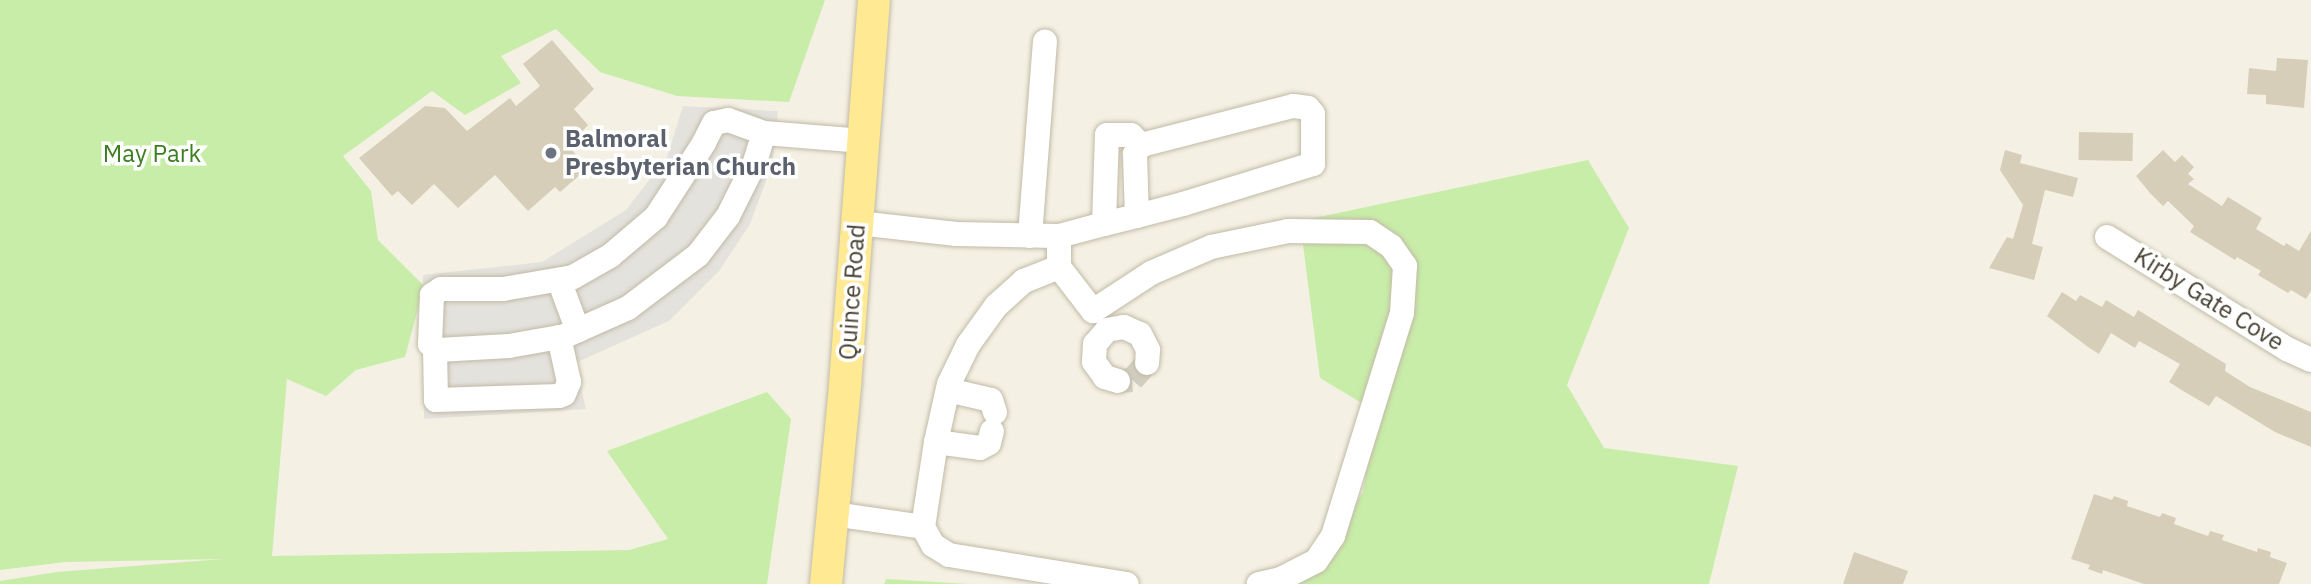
<!DOCTYPE html>
<style>
body{margin:0}
#map{position:relative;width:2311px;height:584px;overflow:hidden;background:#f4f1e4;font-family:"IBM Plex Sans",sans-serif}
div>[style]{position:absolute}
.green>*{inset:0;background:#c8eda8}
.parking>*{inset:0;background:#e4e2dd}
.building>*{inset:0;background:#d7ceb9;transform-origin:0 0}
.minor-tunnel>*{height:24px;margin-top:-12px;transform-origin:0;background:repeating-linear-gradient(90deg,#d1cec1 0 24px,transparent 0 36px)}
.roads{filter:drop-shadow(0 0 2px #c1baa6) drop-shadow(0 0 2px #c1baa6)}
.minor>*{height:24px;margin:-12px;padding:0 12px;transform-origin:12px;border-radius:12px;background:#fff}
.major>*{height:32px;margin:-16px;padding:0 16px;transform-origin:16px;border-radius:16px;background:#ffe993}
.dots>*{width:19px;height:19px;translate:-50% -50%;box-sizing:border-box;border:4px solid #fff;border-radius:50%}
span{translate:-50% -50%;white-space:nowrap;text-align:center;line-height:1.15;-webkit-text-stroke:7px #fff;paint-order:stroke}
.worship-label{font-size:24px;color:#5b616d;font-weight:700}
.left{translate:0 -50%;text-align:left}
.park-label{font-size:24px;color:#3c7f20}
.street-label{font-size:24px;color:#474133}
</style>
<div id="map">
<div class="green">
<div style="clip-path:polygon(0 0,825px 0,789px 102px,677px 96px,600px 72px,556px 29px,501px 56px,521px 83px,465px 115px,432px 91px,343px 156px,371px 191px,378px 240px,424px 286px,405px 357px,356px 370px,326px 396px,287px 379px,272px 556px,629px 550px,668px 539px,607px 451px,767px 392px,791px 419px,767px 584px,0 584px,0 581px,57px 572px,223px 559px,65px 562px,0 570px)"></div>
<div style="clip-path:polygon(1588px 160px,1629px 228px,1567px 385px,1604px 448px,1738px 466px,1709px 584px,1256px 584px,1338px 532px,1363px 492px,1375px 411px,1320px 378px,1300px 221px)"></div>
<div style="clip-path:polygon(886px 579px,969px 584px,884px 584px)"></div>
</div>
<div class="parking">
<div style="clip-path:polygon(683px 106px,778px 111px,772px 165px,750px 224px,719px 271px,669px 321px,575px 363px,586px 409px,424px 419px,423px 275px,542px 262px,626px 210px,667px 157px)"></div>
</div>
<div class="building">
<div style="clip-path:polygon(552px 40px,594px 89px,574px 109px,588px 125px,569px 146px,587px 169px,560px 192px,555px 187px,528px 211px,495px 175px,458px 208px,434px 184px,412px 205px,398px 191px,392px 196px,359px 158px,425px 106px,445px 108px,467px 131px,510px 98px,516px 106px,540px 86px,523px 64px)"></div>
<div style="clip-path:polygon(2277px 58px,2308px 60px,2304px 108px,2266px 104px,2266px 95px,2247px 94px,2249px 68px,2276px 71px)"></div>
<div style="left:2079px;top:132px;width:54px;height:28px;rotate:1deg"></div>
<div style="clip-path:polygon(2005px 150px,2022px 155px,2020px 163px,2078px 178px,2073px 197px,2045px 190px,2032px 244px,2043px 247px,2034px 280px,1989px 268px,2007px 237px,2013px 239px,2023px 205px,2000px 170px)"></div>
<div style="clip-path:polygon(2163px 150px,2175px 162px,2182px 155px,2194px 167px,2188px 174px,2194px 179px,2188px 184px,2222px 206px,2228px 197px,2262px 218px,2256px 229px,2284px 246px,2286px 243px,2299px 251px,2311px 231px,2311px 291px,2306px 299px,2291px 290px,2288px 293px,2258px 275px,2261px 271px,2237px 257px,2235px 260px,2190px 232px,2194px 226px,2168px 201px,2163px 206px,2150px 193px,2136px 176px)"></div>
<div style="clip-path:polygon(2062px 292px,2076px 301px,2080px 295px,2102px 307px,2106px 300px,2134px 317px,2138px 310px,2226px 364px,2225px 371px,2250px 387px,2311px 412px,2311px 447px,2275px 432px,2216px 396px,2209px 406px,2183px 391px,2169px 382px,2180px 364px,2139px 341px,2135px 348px,2111px 333px,2099px 354px,2088px 347px,2047px 316px)"></div>
<div style="clip-path:polygon(2094px 494px,2112px 500px,2114px 496px,2128px 501px,2127px 506px,2160px 517px,2162px 513px,2176px 518px,2174px 524px,2208px 536px,2210px 531px,2224px 535px,2222px 540px,2257px 552px,2258px 548px,2271px 552px,2270px 557px,2287px 563px,2279px 584px,2144px 584px,2103px 570px,2102px 574px,2088px 569px,2090px 565px,2071px 559px)"></div>
<div style="clip-path:polygon(1854px 552px,1908px 571px,1903px 584px,1843px 584px)"></div>
</div>
<div class="minor-tunnel">
<div style="left:1118px;top:381px;width:14px;rotate:-4deg"></div>
<div style="left:1132px;top:380px;width:23px;rotate:-49deg"></div>
</div>
<div class="roads">
<div class="minor">
<div style="left:764px;top:133px;width:38px;rotate:-160deg"></div>
<div style="left:728px;top:120px;width:14px;rotate:168deg"></div>
<div style="left:714px;top:123px;width:22px;rotate:117deg"></div>
<div style="left:704px;top:143px;width:88px;rotate:123deg"></div>
<div style="left:656px;top:217px;width:60px;rotate:139.7deg"></div>
<div style="left:610px;top:256px;width:43px;rotate:150.4deg"></div>
<div style="left:573px;top:277px;width:71px;rotate:170.3deg"></div>
<div style="left:503px;top:289px;width:62px;rotate:180deg"></div>
<div style="left:441px;top:289px;width:11px;rotate:146deg"></div>
<div style="left:432px;top:295px;width:49px;rotate:92.3deg"></div>
<div style="left:430px;top:344px;width:10px;rotate:37deg"></div>
<div style="left:438px;top:350px;width:71px;rotate:-3.2deg"></div>
<div style="left:509px;top:346px;width:57px;rotate:-10.1deg"></div>
<div style="left:565px;top:336px;width:69px;rotate:-24deg"></div>
<div style="left:628px;top:308px;width:88px;rotate:-37.1deg"></div>
<div style="left:698px;top:255px;width:49px;rotate:-52.4deg"></div>
<div style="left:728px;top:216px;width:60px;rotate:-63.4deg"></div>
<div style="left:755px;top:162px;width:30px;rotate:-73deg"></div>
<div style="left:764px;top:133px;width:100px;rotate:4.6deg"></div>
<div style="left:858px;top:223px;width:99px;rotate:6.4deg"></div>
<div style="left:956px;top:234px;width:103px;rotate:1.1deg"></div>
<div style="left:1059px;top:236px;width:47px;rotate:-14.9deg"></div>
<div style="left:1104px;top:224px;width:34px;rotate:-14deg"></div>
<div style="left:1137px;top:216px;width:48px;rotate:-14.6deg"></div>
<div style="left:1183px;top:204px;width:136px;rotate:-17.1deg"></div>
<div style="left:1313px;top:164px;width:50px;rotate:-90deg"></div>
<div style="left:1313px;top:114px;width:8px;rotate:-130deg"></div>
<div style="left:1308px;top:108px;width:15px;rotate:-172deg"></div>
<div style="left:1293px;top:106px;width:157px;rotate:165.6deg"></div>
<div style="left:1141px;top:145px;width:11px;rotate:124deg"></div>
<div style="left:1135px;top:154px;width:62px;rotate:88.2deg"></div>
<div style="left:1104px;top:224px;width:89px;rotate:-88.1deg"></div>
<div style="left:1107px;top:135px;width:24px"></div>
<div style="left:1131px;top:135px;width:14px;rotate:45deg"></div>
<div style="left:1030px;top:236px;width:195px;rotate:-85.6deg"></div>
<div style="left:1059px;top:236px;width:31px;rotate:90deg"></div>
<div style="left:1059px;top:267px;width:56px;rotate:52.3deg"></div>
<div style="left:1093px;top:311px;width:69px;rotate:-33.2deg"></div>
<div style="left:1151px;top:273px;width:65px;rotate:-23.4deg"></div>
<div style="left:1211px;top:247px;width:79px;rotate:-11.7deg"></div>
<div style="left:1288px;top:231px;width:82px;rotate:0.7deg"></div>
<div style="left:1370px;top:232px;width:25px;rotate:34deg"></div>
<div style="left:1391px;top:246px;width:24px;rotate:55deg"></div>
<div style="left:1405px;top:266px;width:47px;rotate:93.7deg"></div>
<div style="left:1402px;top:313px;width:233px;rotate:107.2deg"></div>
<div style="left:1333px;top:536px;width:30px;rotate:124deg"></div>
<div style="left:1316px;top:561px;width:39px;rotate:153deg"></div>
<div style="left:1281px;top:579px;width:23px;rotate:167deg"></div>
<div style="left:2107px;top:237px;width:212px;rotate:31.9deg"></div>
<div style="left:2287px;top:349px;width:26px;rotate:25deg"></div>
<div style="left:559px;top:280px;width:54px;rotate:69.6deg"></div>
<div style="left:435px;top:348px;width:52px;rotate:88.9deg"></div>
<div style="left:436px;top:400px;width:123px;rotate:-1.9deg"></div>
<div style="left:559px;top:396px;width:5px;rotate:-22deg"></div>
<div style="left:564px;top:394px;width:13px;rotate:-67deg"></div>
<div style="left:569px;top:382px;width:46px;rotate:-102.5deg"></div>
<div style="left:1118px;top:381px;width:14px;rotate:-163deg"></div>
<div style="left:1105px;top:377px;width:19px;rotate:-126deg"></div>
<div style="left:1094px;top:362px;width:18px;rotate:-87deg"></div>
<div style="left:1095px;top:344px;width:18px;rotate:-49deg"></div>
<div style="left:1107px;top:330px;width:17px;rotate:-10deg"></div>
<div style="left:1124px;top:327px;width:17px;rotate:24deg"></div>
<div style="left:1140px;top:334px;width:18px;rotate:63deg"></div>
<div style="left:1148px;top:350px;width:13px;rotate:94deg"></div>
<div style="left:948px;top:390px;width:44px;rotate:13.1deg"></div>
<div style="left:991px;top:400px;width:13px;rotate:72deg"></div>
<div style="left:936px;top:442px;width:44px;rotate:7.8deg"></div>
<div style="left:980px;top:448px;width:10px;rotate:-29deg"></div>
<div style="left:989px;top:443px;width:12px;rotate:-76deg"></div>
<div style="left:833px;top:514px;width:91px;rotate:8.2deg"></div>
<div style="left:923px;top:527px;width:21px;rotate:61deg"></div>
<div style="left:933px;top:545px;width:19px;rotate:32deg"></div>
<div style="left:949px;top:555px;width:180px;rotate:9.3deg"></div>
<div style="left:923px;top:527px;width:86px;rotate:-81.3deg"></div>
<div style="left:936px;top:442px;width:59px;rotate:-77.4deg"></div>
<div style="left:949px;top:384px;width:43px;rotate:-64deg"></div>
<div style="left:968px;top:345px;width:48px;rotate:-54.3deg"></div>
<div style="left:996px;top:306px;width:38px;rotate:-42deg"></div>
<div style="left:1024px;top:281px;width:38px;rotate:-22deg"></div>
</div>
<div class="major">
<div style="left:826px;top:584px;width:200px;rotate:-84.5deg"></div>
<div style="left:845px;top:385px;width:386px;rotate:-85.7deg"></div>
</div>
</div>
<div class="dots">
<div style="left:551px;top:153px;background:#6b7280"></div>
</div>
<div class="worship-label">
<span class="left" style="left:565px;top:153px">Balmoral<br>Presbyterian Church</span>
</div>
<div class="park-label">
<span style="left:152px;top:154px">May Park</span>
</div>
<div class="street-label">
<span style="left:852px;top:292px;rotate:-86deg">Quince Road</span>
<span style="left:2209px;top:299px;rotate:32deg">Kirby Gate Cove</span>
</div>
</div>
